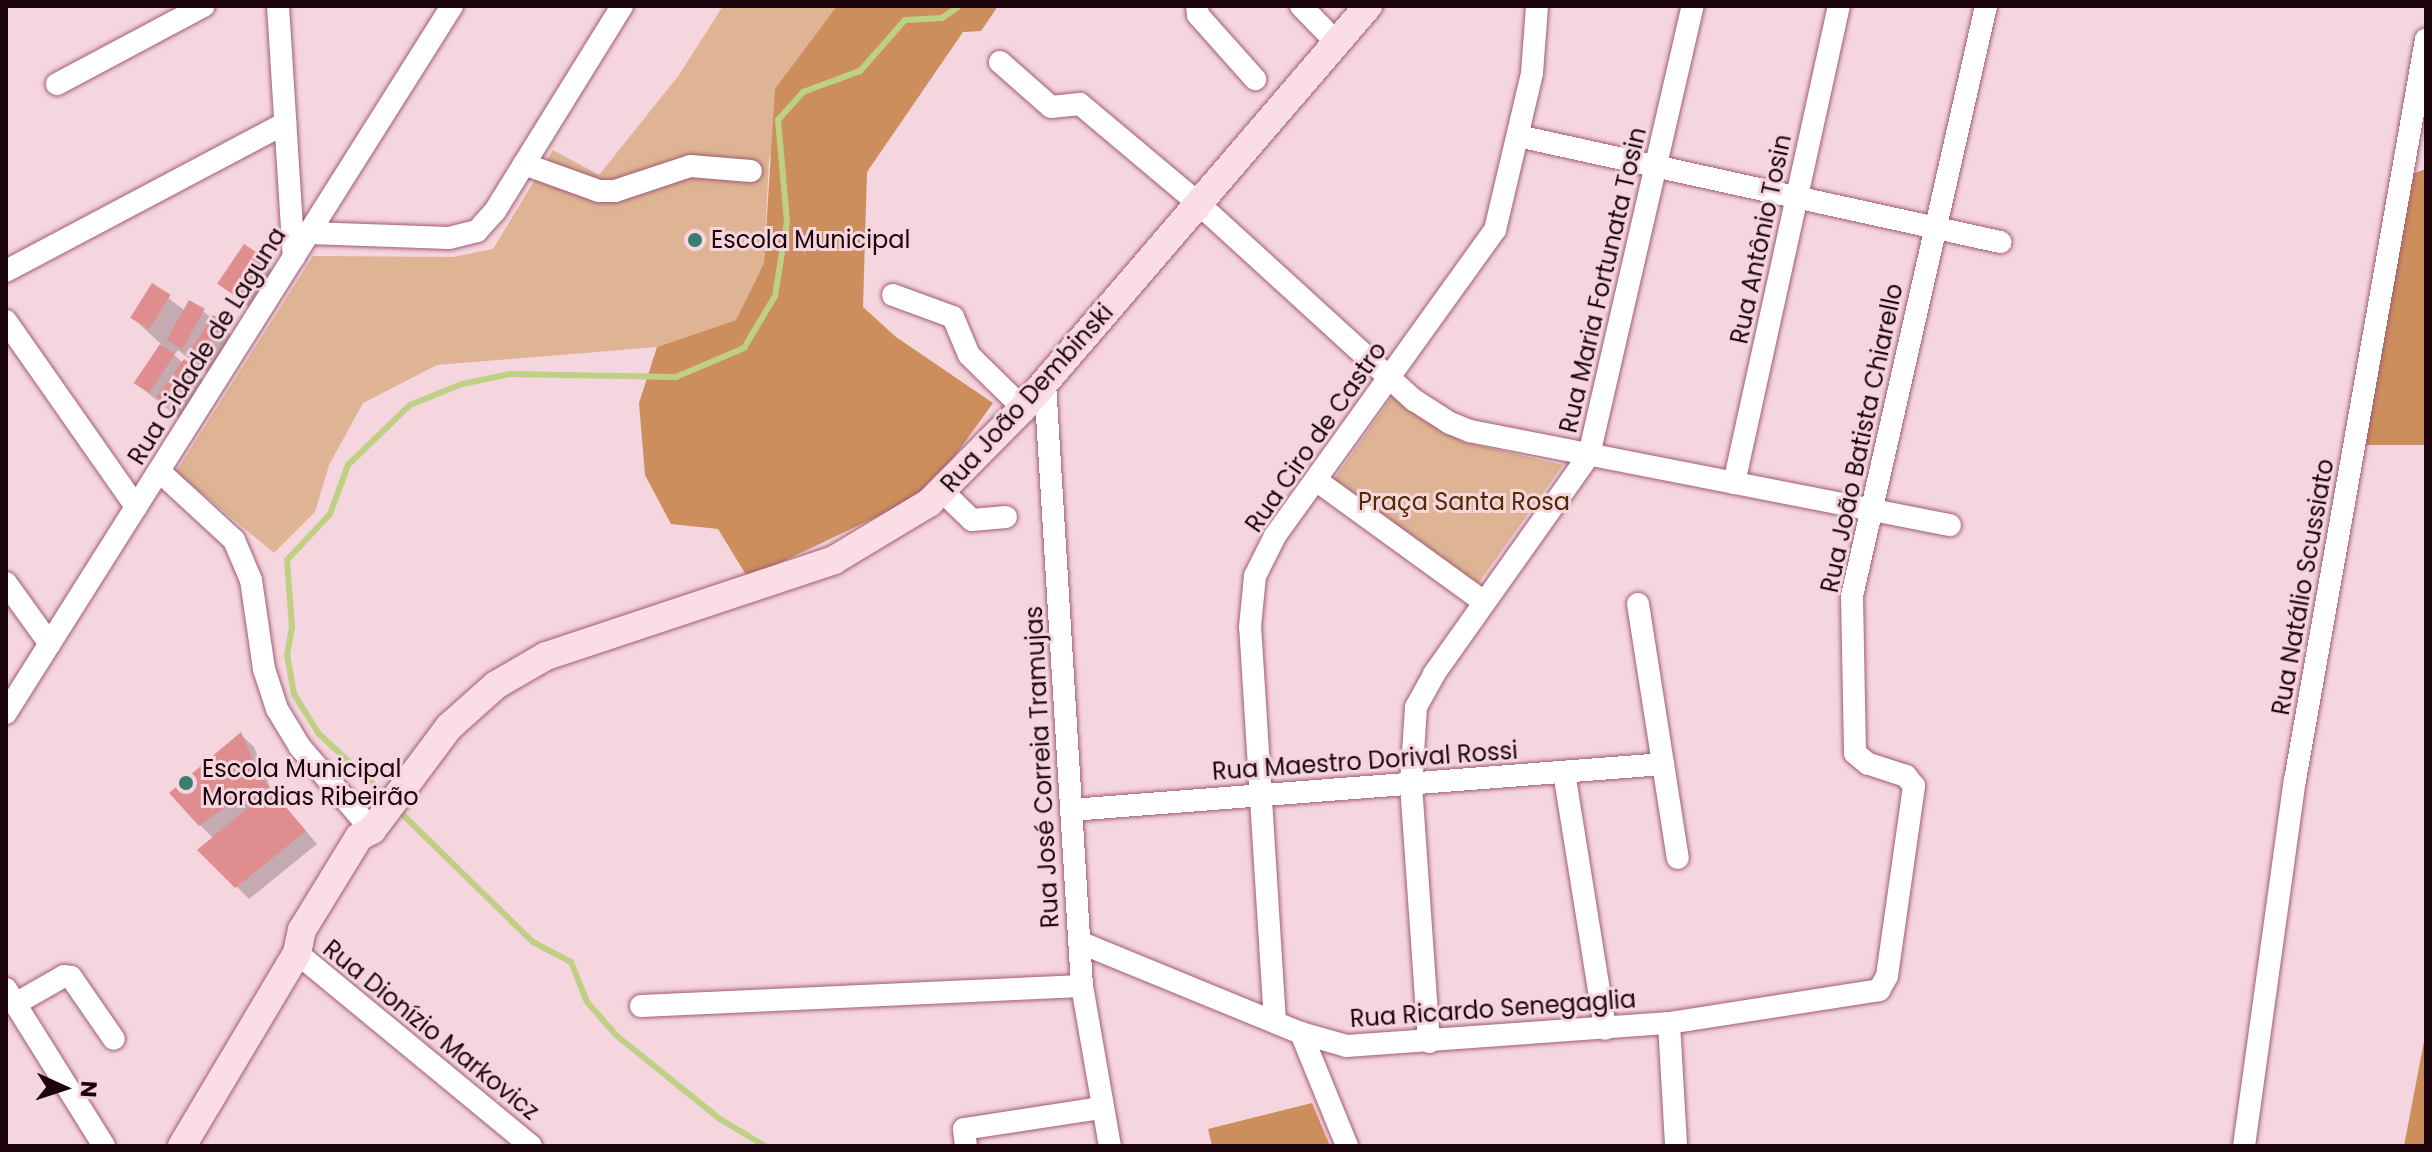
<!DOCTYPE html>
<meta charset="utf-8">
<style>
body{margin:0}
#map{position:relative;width:2432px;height:1152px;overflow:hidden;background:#f5d5de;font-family:Poppins,sans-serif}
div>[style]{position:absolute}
.green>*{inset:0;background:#deb494}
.forest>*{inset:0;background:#cc8e5c}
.shadow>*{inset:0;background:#0003}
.stream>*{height:6px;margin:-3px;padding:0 3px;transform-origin:3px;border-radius:3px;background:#bfd085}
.building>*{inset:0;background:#df8d8e;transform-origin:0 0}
.roads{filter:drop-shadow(0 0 2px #a15c73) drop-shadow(0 0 2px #a15c73)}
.minor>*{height:22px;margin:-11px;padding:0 11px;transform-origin:11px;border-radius:11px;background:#fff}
.major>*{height:28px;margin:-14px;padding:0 14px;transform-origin:14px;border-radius:14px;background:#fbdde6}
.dots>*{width:22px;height:22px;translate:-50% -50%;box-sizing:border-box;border:4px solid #f5d5de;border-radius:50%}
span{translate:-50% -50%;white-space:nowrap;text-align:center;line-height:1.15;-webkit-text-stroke:6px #f5d5de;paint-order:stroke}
.street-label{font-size:24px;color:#1c040d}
.poi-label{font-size:24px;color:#1c040d}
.left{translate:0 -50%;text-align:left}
.park-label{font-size:24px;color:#532b02}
.frame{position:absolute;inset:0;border:8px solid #1c040d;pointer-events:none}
.north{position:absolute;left:24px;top:1048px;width:80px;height:80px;-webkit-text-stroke:6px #f5d5de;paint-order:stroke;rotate:93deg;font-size:22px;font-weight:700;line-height:32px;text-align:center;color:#1c040d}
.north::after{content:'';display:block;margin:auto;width:28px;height:36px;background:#1c040d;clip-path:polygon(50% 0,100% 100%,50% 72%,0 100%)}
</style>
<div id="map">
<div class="green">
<div style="clip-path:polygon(723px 6px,837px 6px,769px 159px,764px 263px,736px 320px,657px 347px,437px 365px,363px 403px,329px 465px,315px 512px,274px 553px,176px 472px,313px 256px,453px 257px,493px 249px,553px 150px,599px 175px,679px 75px)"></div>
<div style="clip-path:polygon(1394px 394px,1423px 419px,1464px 442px,1563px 465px,1477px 585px,1332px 482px)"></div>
</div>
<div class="forest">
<div style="clip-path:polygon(837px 6px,998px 6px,981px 31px,963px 32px,867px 172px,863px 307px,896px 337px,993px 403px,929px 492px,748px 578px,718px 529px,671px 524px,645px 475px,639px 403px,657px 347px,736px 320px,764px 263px,775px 89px)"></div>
<div style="clip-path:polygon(2426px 169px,2426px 445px,2365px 445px,2412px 174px)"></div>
<div style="clip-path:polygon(2426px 1031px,2426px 1146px,2404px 1146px)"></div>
<div style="clip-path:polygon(1312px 1103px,1330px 1146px,1212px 1146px,1208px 1129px)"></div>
</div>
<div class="shadow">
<div style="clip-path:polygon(244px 246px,289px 285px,266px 321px,221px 284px)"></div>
<div style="clip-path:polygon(153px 286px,185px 311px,203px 311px,248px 349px,225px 386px,178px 350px,174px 355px,219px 393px,186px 424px,137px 384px,162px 345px,133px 318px)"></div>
<div style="clip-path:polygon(241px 735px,254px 747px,271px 790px,317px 844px,249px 899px,200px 850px,214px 839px,200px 825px)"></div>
</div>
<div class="stream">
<div style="left:387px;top:797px;width:93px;rotate:-137.2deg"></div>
<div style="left:319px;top:734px;width:47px;rotate:-122deg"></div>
<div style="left:294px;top:694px;width:40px;rotate:-100deg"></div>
<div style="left:287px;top:655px;width:27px;rotate:-80deg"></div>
<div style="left:292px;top:628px;width:68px;rotate:-94.2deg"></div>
<div style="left:287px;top:560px;width:63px;rotate:-46.9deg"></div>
<div style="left:330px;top:514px;width:52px;rotate:-69.8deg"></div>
<div style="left:348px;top:465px;width:86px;rotate:-44.1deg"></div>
<div style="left:410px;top:405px;width:56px;rotate:-22deg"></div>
<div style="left:462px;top:384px;width:49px;rotate:-11.8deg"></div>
<div style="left:510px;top:374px;width:166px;rotate:1deg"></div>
<div style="left:676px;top:377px;width:74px;rotate:-23.1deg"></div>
<div style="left:744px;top:348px;width:61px;rotate:-59.2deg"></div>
<div style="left:775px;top:296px;width:75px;rotate:-80.8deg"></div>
<div style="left:787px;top:222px;width:102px;rotate:-95deg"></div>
<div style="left:778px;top:120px;width:38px;rotate:-48deg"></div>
<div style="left:803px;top:92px;width:61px;rotate:-20.2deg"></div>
<div style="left:860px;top:71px;width:68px;rotate:-48.6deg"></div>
<div style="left:905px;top:20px;width:37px;rotate:-3deg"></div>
<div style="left:942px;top:18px;width:21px;rotate:-35deg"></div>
<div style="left:397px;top:809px;width:190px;rotate:44.4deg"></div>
<div style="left:533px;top:942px;width:43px;rotate:27.8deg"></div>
<div style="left:571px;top:962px;width:43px;rotate:68.2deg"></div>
<div style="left:587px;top:1002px;width:45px;rotate:48.6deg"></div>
<div style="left:617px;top:1036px;width:132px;rotate:38.9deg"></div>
<div style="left:720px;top:1119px;width:52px;rotate:31deg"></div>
</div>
<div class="building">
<div style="left:244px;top:244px;width:25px;height:48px;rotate:34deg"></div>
<div style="left:152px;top:283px;width:22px;height:41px;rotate:32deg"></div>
<div style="left:189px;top:300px;width:18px;height:46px;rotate:29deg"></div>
<div style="left:213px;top:315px;width:13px;height:47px;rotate:32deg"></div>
<div style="left:160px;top:344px;width:18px;height:47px;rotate:34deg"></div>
<div style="left:184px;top:359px;width:14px;height:47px;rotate:36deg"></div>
<div style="clip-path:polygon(241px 732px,259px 775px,306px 831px,235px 888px,197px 850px,254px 803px,246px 792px,199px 826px,169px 793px)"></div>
</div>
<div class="roads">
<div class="minor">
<div style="left:278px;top:6px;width:252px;rotate:86.4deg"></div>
<div style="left:1197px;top:6px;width:9px;rotate:84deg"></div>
<div style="left:1198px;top:15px;width:86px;rotate:48.3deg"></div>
<div style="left:1301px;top:6px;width:52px;rotate:45.8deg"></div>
<div style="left:1000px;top:62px;width:68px;rotate:41.4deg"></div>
<div style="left:1051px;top:107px;width:29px;rotate:-6deg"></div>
<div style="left:1080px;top:104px;width:155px;rotate:40deg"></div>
<div style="left:1199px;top:204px;width:291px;rotate:42.4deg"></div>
<div style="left:1414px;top:400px;width:43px;rotate:32.6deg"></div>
<div style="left:1450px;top:423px;width:22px;rotate:22deg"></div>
<div style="left:1470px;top:431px;width:489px;rotate:11.1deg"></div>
<div style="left:57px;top:84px;width:166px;rotate:-28deg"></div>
<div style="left:1518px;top:136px;width:494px;rotate:12.4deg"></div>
<div style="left:524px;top:164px;width:80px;rotate:19.8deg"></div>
<div style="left:599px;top:191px;width:16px"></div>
<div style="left:615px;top:191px;width:79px;rotate:-18.4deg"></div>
<div style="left:690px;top:166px;width:61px;rotate:4.7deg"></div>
<div style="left:309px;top:233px;width:140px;rotate:2deg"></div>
<div style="left:449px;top:238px;width:29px;rotate:-14deg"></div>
<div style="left:477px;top:231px;width:27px;rotate:-48deg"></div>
<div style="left:495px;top:211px;width:241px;rotate:-58.2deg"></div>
<div style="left:6px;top:271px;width:316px;rotate:-27.9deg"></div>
<div style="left:893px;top:295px;width:64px;rotate:20.1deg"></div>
<div style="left:953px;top:317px;width:41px;rotate:67.2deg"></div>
<div style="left:969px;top:355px;width:76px;rotate:44.5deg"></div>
<div style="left:6px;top:321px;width:227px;rotate:55deg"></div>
<div style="left:1045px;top:383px;width:604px;rotate:86.49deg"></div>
<div style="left:1082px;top:986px;width:162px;rotate:80.1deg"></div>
<div style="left:159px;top:471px;width:102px;rotate:42.6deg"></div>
<div style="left:234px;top:540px;width:43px;rotate:67deg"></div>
<div style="left:251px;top:580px;width:90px;rotate:81.7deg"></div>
<div style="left:264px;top:669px;width:42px;rotate:72deg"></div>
<div style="left:277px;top:709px;width:44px;rotate:58.8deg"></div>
<div style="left:300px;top:747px;width:110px;rotate:49.1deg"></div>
<div style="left:1316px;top:480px;width:208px;rotate:36deg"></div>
<div style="left:1734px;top:483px;width:488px;rotate:-77.6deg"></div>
<div style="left:943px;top:492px;width:40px;rotate:44deg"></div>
<div style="left:972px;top:520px;width:34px;rotate:-5deg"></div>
<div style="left:6px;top:583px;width:75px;rotate:54.2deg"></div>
<div style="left:1638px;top:604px;width:257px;rotate:81.1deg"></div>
<div style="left:6px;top:713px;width:836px;rotate:-57.75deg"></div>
<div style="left:1564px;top:772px;width:260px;rotate:80.9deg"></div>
<div style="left:1071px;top:810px;width:594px;rotate:-4.44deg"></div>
<div style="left:1079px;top:942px;width:240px;rotate:22.3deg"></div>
<div style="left:1301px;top:1033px;width:48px;rotate:15.8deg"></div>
<div style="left:1347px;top:1046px;width:323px;rotate:-4.1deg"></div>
<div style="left:1669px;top:1023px;width:213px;rotate:-8.9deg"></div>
<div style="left:1879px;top:990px;width:16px;rotate:-60deg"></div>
<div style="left:1887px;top:976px;width:192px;rotate:-81.9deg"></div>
<div style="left:1914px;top:786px;width:13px;rotate:-129deg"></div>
<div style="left:1906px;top:776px;width:40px;rotate:-162deg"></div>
<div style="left:1868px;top:764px;width:17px;rotate:-140deg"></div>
<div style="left:1855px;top:753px;width:157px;rotate:-91.1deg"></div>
<div style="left:1852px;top:596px;width:605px;rotate:-77.2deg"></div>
<div style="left:297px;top:953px;width:303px;rotate:39.5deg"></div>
<div style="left:6px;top:989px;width:185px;rotate:58deg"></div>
<div style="left:15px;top:1004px;width:56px;rotate:-29.7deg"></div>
<div style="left:64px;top:976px;width:7px;rotate:8deg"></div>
<div style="left:71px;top:977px;width:75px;rotate:55.3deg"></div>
<div style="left:641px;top:1006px;width:441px;rotate:-2.6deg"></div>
<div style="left:1275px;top:1022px;width:396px;rotate:-93.6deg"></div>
<div style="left:1250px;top:627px;width:51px;rotate:-84.4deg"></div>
<div style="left:1255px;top:576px;width:45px;rotate:-63.4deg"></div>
<div style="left:1275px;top:536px;width:377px;rotate:-54.3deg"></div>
<div style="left:1495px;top:230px;width:161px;rotate:-76.7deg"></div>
<div style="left:1532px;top:73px;width:67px;rotate:-85.7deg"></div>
<div style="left:1669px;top:1023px;width:123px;rotate:86.7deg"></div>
<div style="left:1301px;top:1033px;width:122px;rotate:67.8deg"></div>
<div style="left:1429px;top:1042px;width:259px;rotate:-94deg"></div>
<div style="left:1411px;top:784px;width:77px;rotate:-86.3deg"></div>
<div style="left:1416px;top:707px;width:38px;rotate:-61deg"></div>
<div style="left:1434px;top:674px;width:268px;rotate:-54.7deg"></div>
<div style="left:1589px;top:455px;width:461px;rotate:-77deg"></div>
<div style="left:966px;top:1146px;width:17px;rotate:-97deg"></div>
<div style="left:964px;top:1129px;width:139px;rotate:-8.7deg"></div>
<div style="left:2244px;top:1146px;width:370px;rotate:-82.1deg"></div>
<div style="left:2295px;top:780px;width:752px;rotate:-79.97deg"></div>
</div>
<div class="major">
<div style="left:182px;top:1146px;width:225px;rotate:-59.2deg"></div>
<div style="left:297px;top:953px;width:24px;rotate:-78deg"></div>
<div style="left:302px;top:930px;width:109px;rotate:-58.5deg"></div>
<div style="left:359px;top:837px;width:15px;rotate:-28deg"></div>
<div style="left:372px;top:830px;width:129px;rotate:-53.2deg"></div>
<div style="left:449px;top:727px;width:63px;rotate:-41.8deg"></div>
<div style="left:496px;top:685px;width:58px;rotate:-30.1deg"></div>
<div style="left:546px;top:656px;width:304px;rotate:-18.4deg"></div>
<div style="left:834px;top:560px;width:111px;rotate:-31deg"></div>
<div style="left:929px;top:503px;width:134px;rotate:-45.3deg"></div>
<div style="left:1023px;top:408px;width:530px;rotate:-49.36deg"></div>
</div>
</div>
<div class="dots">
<div style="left:695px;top:240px;background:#3a7e71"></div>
<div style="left:186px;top:783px;background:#3a7e71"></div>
</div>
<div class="street-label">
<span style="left:1761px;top:239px;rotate:-78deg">Rua Antônio Tosin</span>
<span style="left:1603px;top:280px;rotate:-77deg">Rua Maria Fortunata Tosin</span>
<span style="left:207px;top:346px;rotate:-58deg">Rua Cidade de Laguna</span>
<span style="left:1027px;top:398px;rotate:-48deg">Rua João Dembinski</span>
<span style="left:1316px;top:437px;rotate:-55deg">Rua Ciro de Castro</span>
<span style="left:1862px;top:438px;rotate:-78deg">Rua João Batista Chiarello</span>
<span style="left:2303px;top:587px;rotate:-80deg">Rua Natálio Scussiato</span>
<span style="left:1365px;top:761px;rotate:-4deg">Rua Maestro Dorival Rossi</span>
<span style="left:1042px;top:767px;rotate:-93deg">Rua José Correia Tramujas</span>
<span style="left:1493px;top:1009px;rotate:-4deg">Rua Ricardo Senegaglia</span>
<span style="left:431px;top:1030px;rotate:39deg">Rua Dionízio Markovicz</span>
</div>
<div class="poi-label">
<span class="left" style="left:711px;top:240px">Escola Municipal</span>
<span class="left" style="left:202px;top:783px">Escola Municipal<br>Moradias Ribeirão</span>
</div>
<div class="park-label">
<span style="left:1464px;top:502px">Praça Santa Rosa</span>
</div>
<div class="frame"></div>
<div class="north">N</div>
</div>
